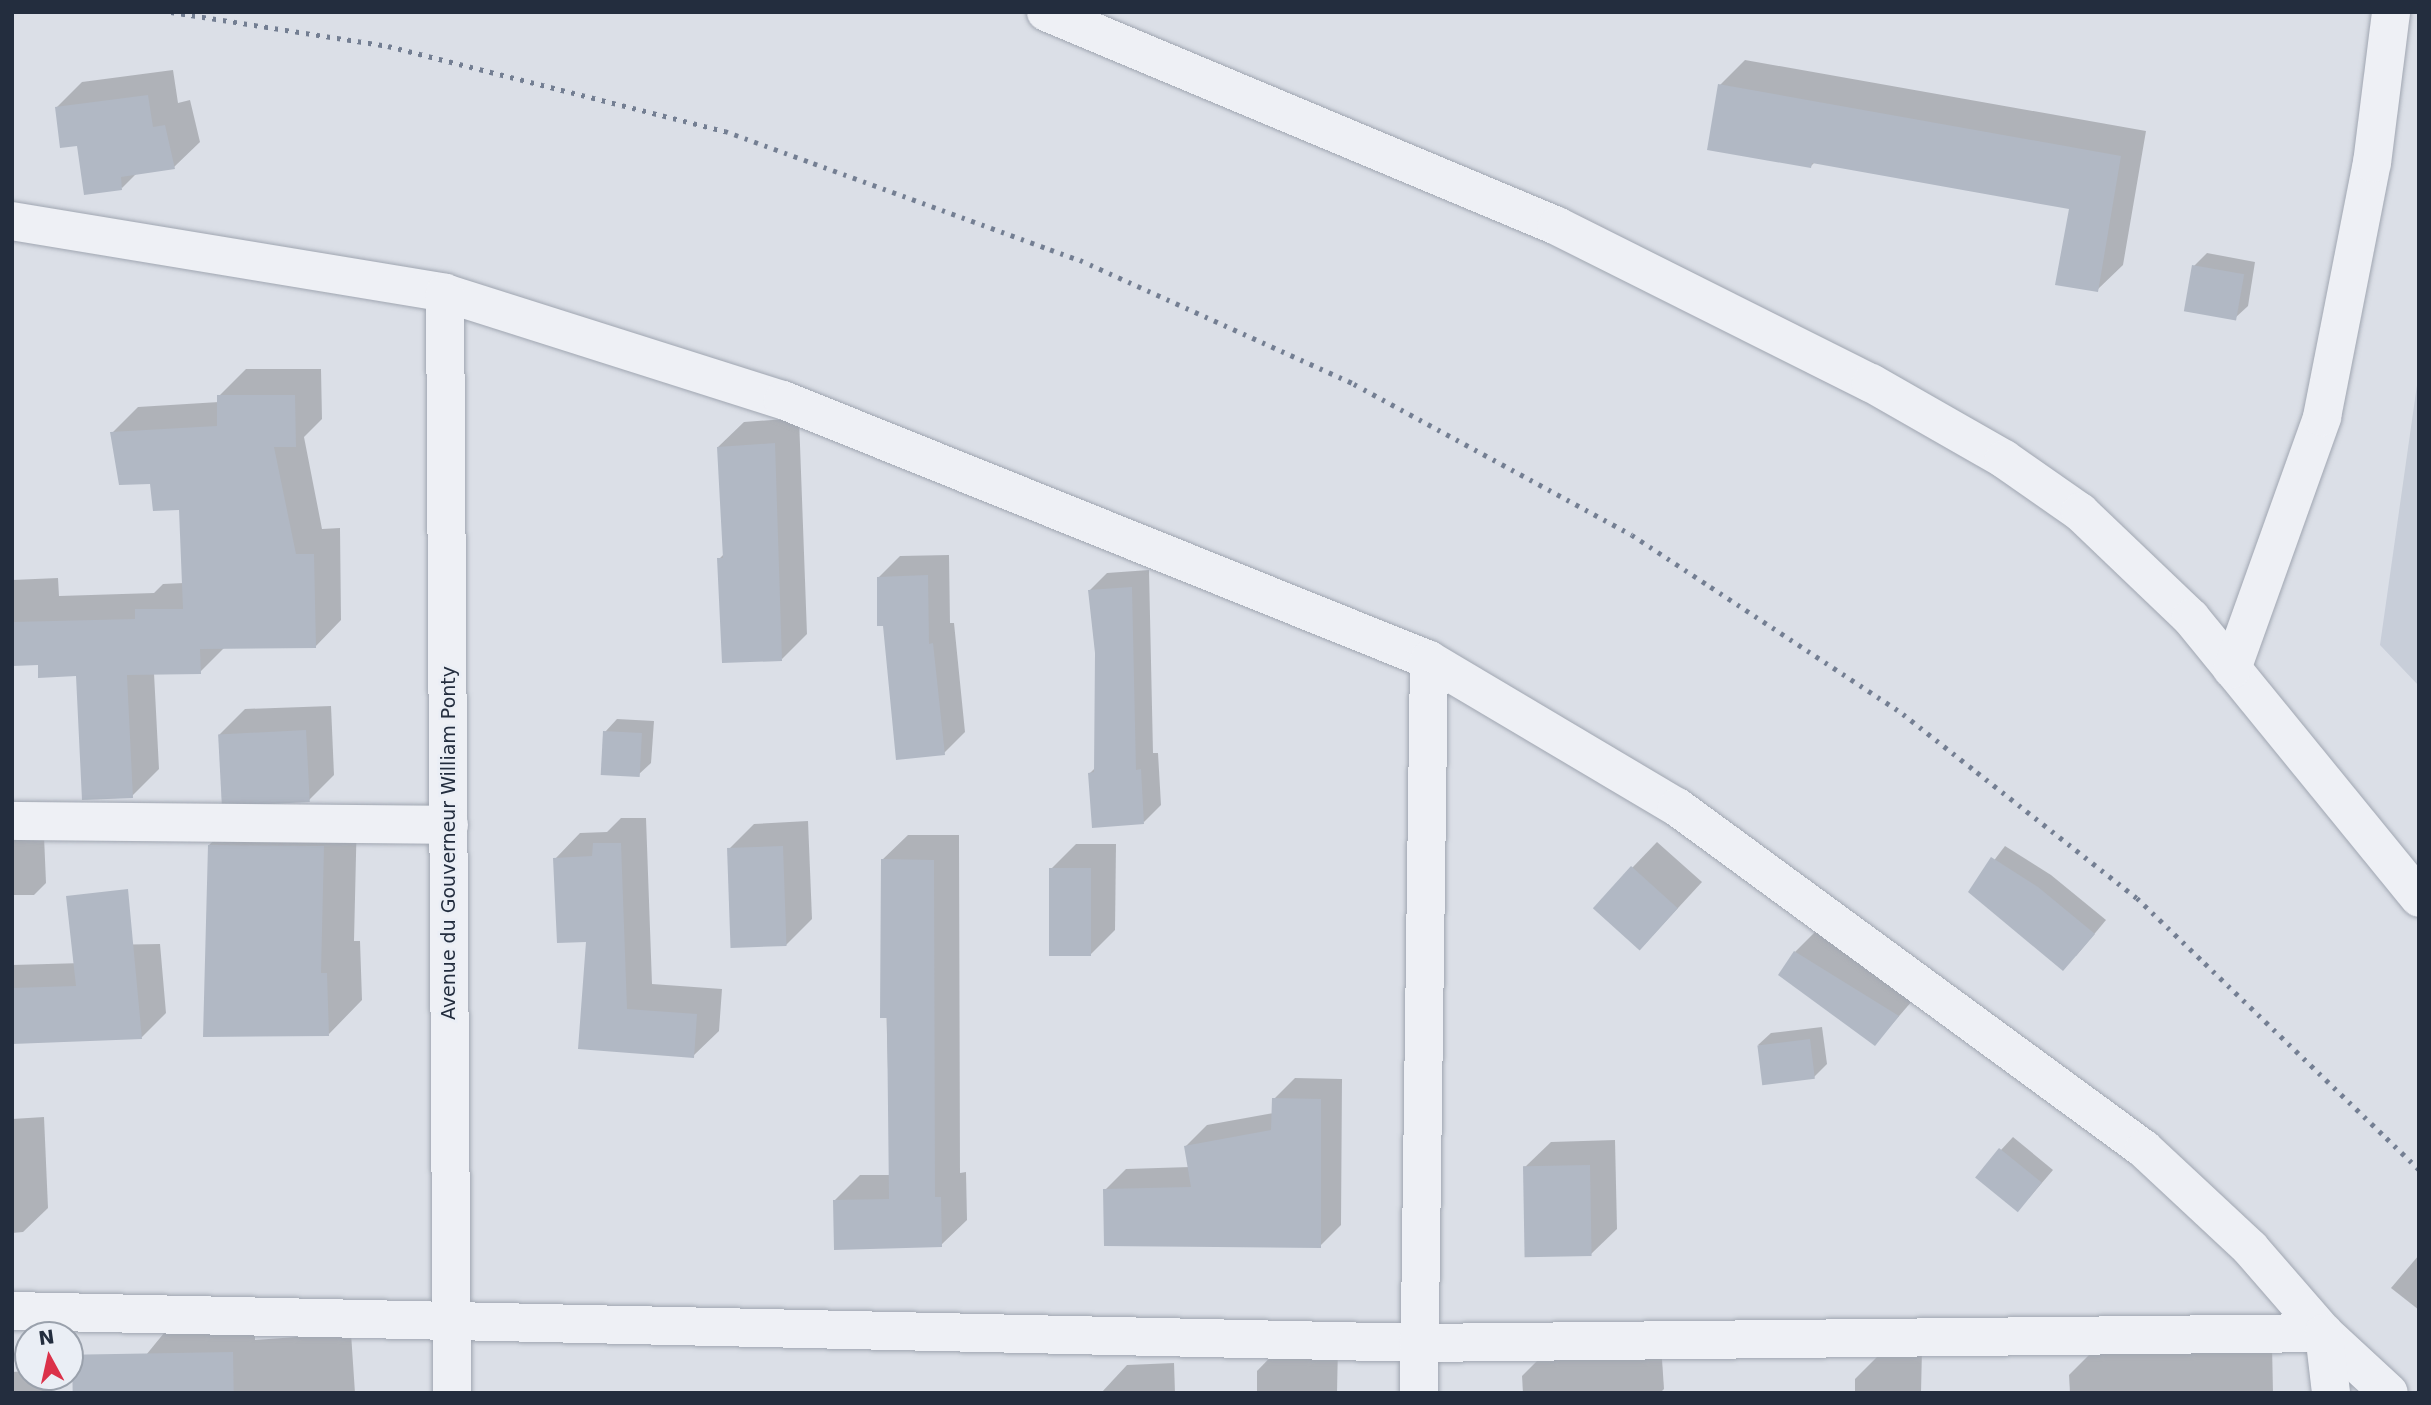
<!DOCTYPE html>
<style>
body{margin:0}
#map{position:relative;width:2431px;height:1405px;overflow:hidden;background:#dbdfe7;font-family:"DejaVu Sans",sans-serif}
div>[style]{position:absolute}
.built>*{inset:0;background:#c8ced9}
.shadow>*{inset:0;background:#0003}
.building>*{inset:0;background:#b1b8c4;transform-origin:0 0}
.roads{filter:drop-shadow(0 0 2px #a0a6b1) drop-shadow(0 0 2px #a0a6b1)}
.minor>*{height:38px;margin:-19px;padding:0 19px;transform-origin:19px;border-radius:19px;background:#eef0f5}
.rail>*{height:5px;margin-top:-2.5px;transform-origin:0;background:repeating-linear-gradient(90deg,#737e92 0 3.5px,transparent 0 10.5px)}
span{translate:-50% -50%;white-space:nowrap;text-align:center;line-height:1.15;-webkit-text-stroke:5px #eaeef5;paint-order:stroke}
.street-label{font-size:19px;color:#232d3e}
.frame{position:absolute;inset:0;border:14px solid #232d3e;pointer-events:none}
.north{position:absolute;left:14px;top:1321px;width:70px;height:70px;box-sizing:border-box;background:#eaeef5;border:2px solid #9aa1ac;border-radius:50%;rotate:352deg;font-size:19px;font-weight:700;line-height:28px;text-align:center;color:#232d3e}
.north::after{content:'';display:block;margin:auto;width:24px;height:32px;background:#db3149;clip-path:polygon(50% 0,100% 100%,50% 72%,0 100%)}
</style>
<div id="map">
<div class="built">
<div style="clip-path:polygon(2419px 371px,2419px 686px,2380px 645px)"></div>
</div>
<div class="shadow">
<div style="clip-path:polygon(1745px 60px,2146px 131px,2123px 265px,2097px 290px,2071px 207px,1815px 162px,1811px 166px,1720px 85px)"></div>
<div style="clip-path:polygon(173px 70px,178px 103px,190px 100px,200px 142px,174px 167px,138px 172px,122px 188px,79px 144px,57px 107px,82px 82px)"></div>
<div style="clip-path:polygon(2207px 253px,2255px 262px,2248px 306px,2235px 318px,2194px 266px)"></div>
<div style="clip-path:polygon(246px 369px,321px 369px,322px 419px,304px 437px,322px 529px,340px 528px,341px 620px,315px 647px,225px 647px,200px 672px,154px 673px,159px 769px,132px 796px,77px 675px,39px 664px,12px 665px,12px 580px,58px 578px,59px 596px,154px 593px,163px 584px,184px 583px,181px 508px,152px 482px,112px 433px,138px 407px,219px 402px,219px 396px)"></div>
<div style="clip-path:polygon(799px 418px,807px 634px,782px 659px,719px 559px,724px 554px,718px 447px,744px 422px)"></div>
<div style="clip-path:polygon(949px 555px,950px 623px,954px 623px,965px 732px,944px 753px,878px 578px,900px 556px)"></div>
<div style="clip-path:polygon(1149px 570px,1153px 753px,1158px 753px,1161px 805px,1144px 822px,1090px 773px,1096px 767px,1096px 653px,1090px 590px,1107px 573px)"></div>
<div style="clip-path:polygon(331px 706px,334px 775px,309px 800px,219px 735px,245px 709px)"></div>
<div style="clip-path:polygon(617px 719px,654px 721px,651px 763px,638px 775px,605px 732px)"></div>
<div style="clip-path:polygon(243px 812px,357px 813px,354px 941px,360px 941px,362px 1000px,329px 1034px,209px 845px)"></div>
<div style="clip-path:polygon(621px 818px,646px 818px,652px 984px,722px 989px,719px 1031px,693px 1056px,580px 1047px,588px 940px,555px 859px,580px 833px,607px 832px)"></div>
<div style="clip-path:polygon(808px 821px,812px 919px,786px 945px,728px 850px,754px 824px)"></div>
<div style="clip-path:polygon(908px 835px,959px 835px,960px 1173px,966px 1172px,967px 1220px,941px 1245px,834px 1201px,860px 1175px,891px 1175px,882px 860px)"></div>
<div style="clip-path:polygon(44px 836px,46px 883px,34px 895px,12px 895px,12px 838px)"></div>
<div style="clip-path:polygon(1657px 842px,1702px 882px,1642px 947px,1632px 868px)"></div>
<div style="clip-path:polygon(1076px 844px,1116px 844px,1115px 930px,1090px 955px,1051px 869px)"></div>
<div style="clip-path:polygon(2005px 846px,2051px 875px,2106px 920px,2076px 956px,1970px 892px)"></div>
<div style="clip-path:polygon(1817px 930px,1919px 993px,1875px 1044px,1795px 952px)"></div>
<div style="clip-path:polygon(160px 944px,166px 1013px,142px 1037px,12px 1042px,12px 965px,83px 963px,100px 945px)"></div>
<div style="clip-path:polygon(1822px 1027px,1827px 1064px,1814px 1077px,1758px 1045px,1771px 1033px)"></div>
<div style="clip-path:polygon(1295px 1078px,1342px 1079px,1341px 1225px,1320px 1246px,1105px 1190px,1126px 1169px,1190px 1167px,1186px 1146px,1207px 1125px,1274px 1113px,1274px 1099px)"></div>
<div style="clip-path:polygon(44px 1117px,48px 1208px,23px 1232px,12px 1233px,12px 1119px)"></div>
<div style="clip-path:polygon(2013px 1137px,2053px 1170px,2029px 1198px,1976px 1177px)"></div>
<div style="clip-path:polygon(1615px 1140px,1617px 1229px,1591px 1254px,1525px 1167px,1551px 1142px)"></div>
<div style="clip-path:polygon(2419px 1255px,2419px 1310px,2391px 1288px)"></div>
<div style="clip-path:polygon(255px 1331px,255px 1340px,351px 1333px,355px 1393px,115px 1393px,164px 1333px)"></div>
<div style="clip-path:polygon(1661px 1344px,1664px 1389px,1660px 1393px,1523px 1393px,1522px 1376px,1548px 1350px)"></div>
<div style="clip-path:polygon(1282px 1345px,1338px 1346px,1337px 1393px,1257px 1393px,1257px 1371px)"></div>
<div style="clip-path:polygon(2272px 1345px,2273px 1393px,2070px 1393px,2069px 1375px,2098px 1346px)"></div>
<div style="clip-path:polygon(1884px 1350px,1922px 1350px,1921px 1393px,1816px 1393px,1855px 1393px,1855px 1379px)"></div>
<div style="clip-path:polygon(1174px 1363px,1175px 1393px,1101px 1393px,1127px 1365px)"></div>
<div style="clip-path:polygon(28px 1371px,28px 1377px,47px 1377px,48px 1393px,12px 1393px,12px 1372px)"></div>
</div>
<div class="building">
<div style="clip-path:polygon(1718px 84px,2121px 156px,2098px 292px,2055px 285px,2069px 209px,1812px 163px,1811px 168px,1707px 150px)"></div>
<div style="clip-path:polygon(148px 95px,153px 127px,165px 125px,175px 169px,121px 177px,122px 190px,84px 195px,77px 146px,60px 148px,55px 107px)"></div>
<div style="left:2192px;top:265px;width:53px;height:47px;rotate:10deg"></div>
<div style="clip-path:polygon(217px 395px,295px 395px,296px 447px,274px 447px,296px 554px,314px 554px,316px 648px,200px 649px,201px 674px,127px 675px,133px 798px,82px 800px,76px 676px,38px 678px,38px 665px,12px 666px,12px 622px,135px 619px,135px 609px,183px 609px,179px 510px,153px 511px,150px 484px,119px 485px,110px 432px,217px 426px)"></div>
<div style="clip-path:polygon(775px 443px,782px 661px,722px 663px,717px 558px,723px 558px,717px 447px)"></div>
<div style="clip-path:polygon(928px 575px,929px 644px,933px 643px,945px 755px,896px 760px,883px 626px,877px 626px,877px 577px)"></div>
<div style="clip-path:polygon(1132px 587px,1136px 770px,1141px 769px,1144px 824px,1092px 828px,1088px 773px,1094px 772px,1095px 653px,1088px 590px)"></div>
<div style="left:306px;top:730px;width:72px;height:88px;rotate:87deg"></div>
<div style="left:603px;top:731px;width:39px;height:44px;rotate:3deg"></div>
<div style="clip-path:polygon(593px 843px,621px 843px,627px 1009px,697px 1014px,694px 1058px,578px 1049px,586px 942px,557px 943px,553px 858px,592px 856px)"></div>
<div style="clip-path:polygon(208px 845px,324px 846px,321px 973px,327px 973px,329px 1036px,203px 1037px)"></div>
<div style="left:783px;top:846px;width:100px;height:56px;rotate:88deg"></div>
<div style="clip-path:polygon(1991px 857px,2038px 887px,2095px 934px,2063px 971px,1968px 892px)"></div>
<div style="clip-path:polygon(881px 859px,934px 860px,935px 1197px,941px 1197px,942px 1247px,834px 1250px,833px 1200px,889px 1199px,887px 1018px,880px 1018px)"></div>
<div style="left:1631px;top:866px;width:63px;height:57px;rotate:42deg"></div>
<div style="left:1049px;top:868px;width:42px;height:88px"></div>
<div style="clip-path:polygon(128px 889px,142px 1039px,12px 1044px,12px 988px,76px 986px,66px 896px)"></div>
<div style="clip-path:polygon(1794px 951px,1899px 1016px,1875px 1046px,1778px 975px)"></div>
<div style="left:1810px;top:1039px;width:40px;height:53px;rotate:83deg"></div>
<div style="clip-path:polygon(1272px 1098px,1321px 1099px,1321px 1248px,1104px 1246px,1103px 1189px,1191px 1187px,1184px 1146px,1271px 1130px)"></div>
<div style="left:1999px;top:1148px;width:55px;height:38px;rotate:39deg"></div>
<div style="left:1590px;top:1165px;width:91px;height:67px;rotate:89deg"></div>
<div style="left:233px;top:1352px;width:41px;height:161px;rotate:89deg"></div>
</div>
<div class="roads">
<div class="minor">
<div style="left:1046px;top:12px;width:554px;rotate:22.72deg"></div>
<div style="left:1557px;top:226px;width:351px;rotate:26.6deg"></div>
<div style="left:1871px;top:383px;width:153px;rotate:29.7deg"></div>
<div style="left:2004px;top:459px;width:93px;rotate:34.9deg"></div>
<div style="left:2080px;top:512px;width:153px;rotate:43.7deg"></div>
<div style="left:2191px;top:618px;width:361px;rotate:50.8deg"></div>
<div style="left:12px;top:221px;width:439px;rotate:9.4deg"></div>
<div style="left:445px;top:293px;width:355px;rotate:17.6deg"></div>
<div style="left:783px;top:400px;width:696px;rotate:21.92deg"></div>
<div style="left:1429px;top:660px;width:288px;rotate:30.7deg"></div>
<div style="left:1677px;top:807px;width:579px;rotate:36.22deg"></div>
<div style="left:2144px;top:1149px;width:145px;rotate:43deg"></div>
<div style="left:2250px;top:1248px;width:113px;rotate:49deg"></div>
<div style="left:2324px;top:1333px;width:88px;rotate:42.7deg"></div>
<div style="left:445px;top:293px;width:1100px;rotate:89.64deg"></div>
<div style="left:2232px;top:669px;width:268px;rotate:-70.3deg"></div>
<div style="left:2322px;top:417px;width:259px;rotate:-78.9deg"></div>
<div style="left:2372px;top:163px;width:152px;rotate:-82.8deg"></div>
<div style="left:12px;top:821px;width:437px;rotate:0.5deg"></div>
<div style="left:12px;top:1311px;width:1406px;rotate:1.3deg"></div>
<div style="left:1418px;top:1343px;width:906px;rotate:-0.63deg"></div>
<div style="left:2324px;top:1333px;width:60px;rotate:83.3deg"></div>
<div style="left:1419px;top:1393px;width:733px;rotate:-89.22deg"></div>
</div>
</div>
<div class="rail">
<div style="left:171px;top:12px;width:220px;rotate:8.9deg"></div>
<div style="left:388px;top:46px;width:348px;rotate:14.2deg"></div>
<div style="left:725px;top:131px;width:378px;rotate:20deg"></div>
<div style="left:1080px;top:260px;width:301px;rotate:24.3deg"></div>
<div style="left:1354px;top:384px;width:316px;rotate:28.5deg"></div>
<div style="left:1632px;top:535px;width:325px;rotate:33.4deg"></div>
<div style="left:1903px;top:714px;width:298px;rotate:38.2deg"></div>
<div style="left:2137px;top:898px;width:391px;rotate:43.9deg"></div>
</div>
<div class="street-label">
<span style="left:449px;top:843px;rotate:-90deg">Avenue du Gouverneur William Ponty</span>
</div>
<div class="frame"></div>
<div class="north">N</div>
</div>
